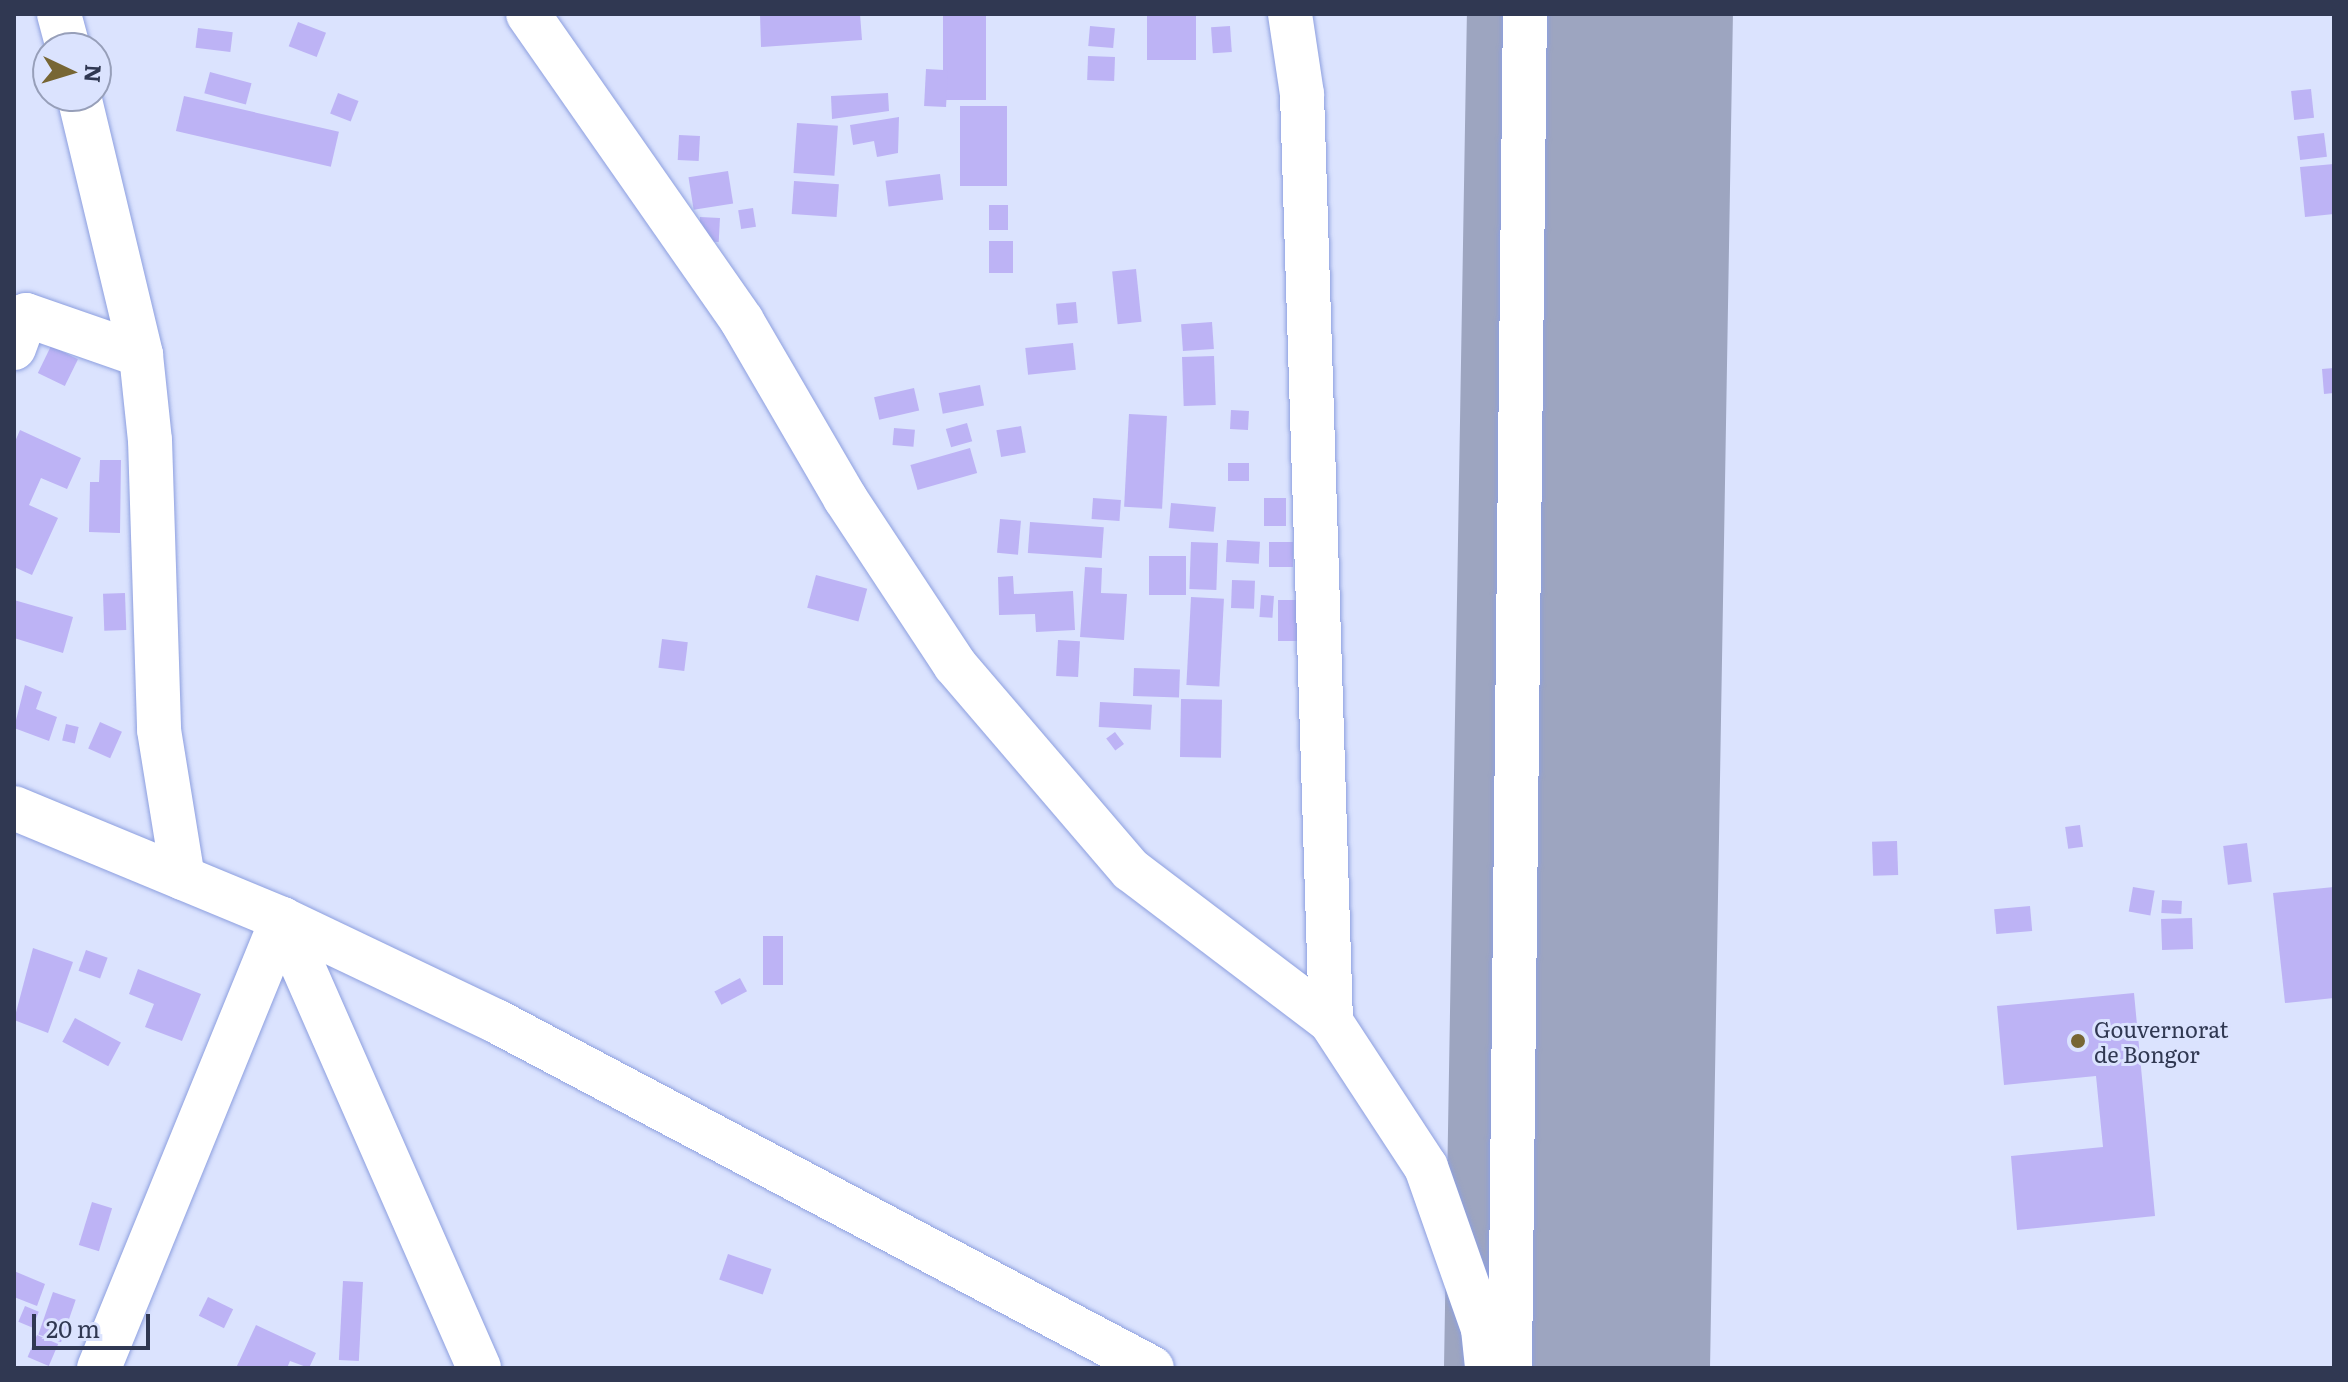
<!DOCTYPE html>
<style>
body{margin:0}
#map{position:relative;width:2348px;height:1382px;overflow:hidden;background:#dbe3fe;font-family:Literata,serif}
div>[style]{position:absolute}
.runway>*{height:266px;margin:-133px;padding:0 133px;transform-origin:133px;border-radius:133px;background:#9da5c0}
.building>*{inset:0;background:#bdb3f5;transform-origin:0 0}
.roads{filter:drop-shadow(0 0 2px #8d9fdf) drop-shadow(0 0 2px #8d9fdf)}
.minor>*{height:44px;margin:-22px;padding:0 22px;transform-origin:22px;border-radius:22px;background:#fff}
.dots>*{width:22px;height:22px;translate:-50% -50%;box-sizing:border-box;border:4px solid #dbe3fe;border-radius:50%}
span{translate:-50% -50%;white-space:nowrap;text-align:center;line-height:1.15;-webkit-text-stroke:6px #dbe3fe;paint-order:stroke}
.poi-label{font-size:22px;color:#303852}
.left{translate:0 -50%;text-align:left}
.frame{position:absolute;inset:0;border:16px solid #303852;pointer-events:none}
.north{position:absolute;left:32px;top:32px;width:80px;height:80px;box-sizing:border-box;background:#dbe3fe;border:2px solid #979fb9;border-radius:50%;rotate:94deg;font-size:22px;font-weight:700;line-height:32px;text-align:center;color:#303852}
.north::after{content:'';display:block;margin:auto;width:28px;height:36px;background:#776634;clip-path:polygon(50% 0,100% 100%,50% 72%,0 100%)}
.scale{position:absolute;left:32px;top:1314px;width:118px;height:36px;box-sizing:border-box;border:4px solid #303852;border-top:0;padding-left:10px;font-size:24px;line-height:28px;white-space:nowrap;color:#303852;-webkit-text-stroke:6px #dbe3fe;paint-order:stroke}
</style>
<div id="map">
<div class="runway">
<div style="left:1577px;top:1368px;width:1354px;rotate:-89.03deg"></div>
</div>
<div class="building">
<div style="clip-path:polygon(760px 14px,860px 14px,862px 40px,761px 47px)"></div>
<div style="left:943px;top:14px;width:43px;height:86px"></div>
<div style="left:1147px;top:14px;width:49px;height:46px"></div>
<div style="left:298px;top:22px;width:30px;height:26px;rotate:21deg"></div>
<div style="left:1090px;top:26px;width:25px;height:20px;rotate:5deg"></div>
<div style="left:1230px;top:26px;width:26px;height:19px;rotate:86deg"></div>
<div style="left:198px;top:28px;width:35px;height:20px;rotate:7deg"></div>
<div style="left:1088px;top:56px;width:27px;height:24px;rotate:2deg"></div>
<div style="left:926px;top:69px;width:22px;height:37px;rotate:3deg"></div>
<div style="left:210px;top:72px;width:43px;height:22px;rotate:15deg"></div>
<div style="left:2311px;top:89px;width:29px;height:20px;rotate:84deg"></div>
<div style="left:338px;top:93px;width:22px;height:22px;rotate:21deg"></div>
<div style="clip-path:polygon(888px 93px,889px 111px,832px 119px,831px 96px)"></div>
<div style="left:184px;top:96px;width:159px;height:36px;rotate:13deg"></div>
<div style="left:960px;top:106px;width:47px;height:80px"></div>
<div style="clip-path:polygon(899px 117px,898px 153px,877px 157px,874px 141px,853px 145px,850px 125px)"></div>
<div style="left:797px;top:123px;width:41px;height:50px;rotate:4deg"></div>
<div style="left:2324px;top:133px;width:24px;height:27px;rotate:83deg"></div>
<div style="left:679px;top:135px;width:21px;height:25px;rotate:3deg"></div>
<div style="clip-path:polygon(2334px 164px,2334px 214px,2305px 217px,2300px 167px)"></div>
<div style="left:728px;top:171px;width:33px;height:40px;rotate:81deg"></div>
<div style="left:940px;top:174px;width:26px;height:55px;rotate:83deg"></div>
<div style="left:794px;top:181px;width:45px;height:33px;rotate:4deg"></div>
<div style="left:989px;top:205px;width:19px;height:25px"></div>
<div style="left:753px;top:208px;width:19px;height:15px;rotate:81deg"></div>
<div style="left:700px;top:217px;width:20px;height:24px;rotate:3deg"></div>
<div style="left:989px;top:241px;width:24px;height:32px"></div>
<div style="left:1136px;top:269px;width:53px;height:24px;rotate:84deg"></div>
<div style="left:1076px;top:302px;width:21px;height:20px;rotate:85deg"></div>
<div style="left:1212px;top:322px;width:27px;height:31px;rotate:86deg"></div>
<div style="left:1073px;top:343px;width:27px;height:48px;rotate:84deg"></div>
<div style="left:51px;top:346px;width:30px;height:30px;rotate:26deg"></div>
<div style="left:1214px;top:356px;width:49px;height:32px;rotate:88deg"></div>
<div style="clip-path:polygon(2334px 368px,2334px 393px,2324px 394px,2322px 369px)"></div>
<div style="left:980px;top:385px;width:21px;height:42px;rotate:79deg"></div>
<div style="left:914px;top:388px;width:23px;height:41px;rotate:77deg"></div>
<div style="left:1231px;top:410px;width:18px;height:19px;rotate:3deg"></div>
<div style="left:1129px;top:414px;width:38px;height:93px;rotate:3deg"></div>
<div style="left:967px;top:423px;width:19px;height:22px;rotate:74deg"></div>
<div style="left:1021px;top:426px;width:27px;height:25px;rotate:80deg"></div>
<div style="left:894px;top:428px;width:21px;height:17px;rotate:5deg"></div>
<div style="clip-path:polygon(20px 430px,81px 458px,67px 489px,41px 478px,29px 505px,58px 518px,32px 575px,14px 567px,14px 444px)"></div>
<div style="left:970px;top:448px;width:26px;height:62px;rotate:74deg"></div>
<div style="clip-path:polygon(100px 460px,121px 460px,120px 533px,89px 532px,90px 482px,99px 482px)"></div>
<div style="left:1228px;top:463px;width:21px;height:18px"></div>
<div style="left:1093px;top:498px;width:28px;height:21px;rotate:4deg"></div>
<div style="left:1264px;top:498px;width:22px;height:28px"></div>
<div style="left:1171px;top:503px;width:45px;height:25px;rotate:5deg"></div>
<div style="left:1000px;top:519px;width:21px;height:34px;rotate:5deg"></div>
<div style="left:1030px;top:522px;width:74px;height:31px;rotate:4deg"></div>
<div style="left:1227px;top:540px;width:33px;height:22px;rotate:3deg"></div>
<div style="left:1191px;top:542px;width:27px;height:47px;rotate:2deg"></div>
<div style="left:1269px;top:542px;width:24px;height:25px"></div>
<div style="left:1149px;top:556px;width:37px;height:39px"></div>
<div style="clip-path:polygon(1085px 567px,1102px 568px,1101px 593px,1127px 594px,1124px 640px,1080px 637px)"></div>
<div style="left:816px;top:575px;width:53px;height:34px;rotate:15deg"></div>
<div style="clip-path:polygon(1013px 576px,1014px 594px,1073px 591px,1075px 630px,1036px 632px,1035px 614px,999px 615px,998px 577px)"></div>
<div style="left:1232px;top:580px;width:23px;height:28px;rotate:2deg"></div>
<div style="left:125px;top:593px;width:37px;height:22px;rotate:88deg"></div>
<div style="left:1261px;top:595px;width:13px;height:22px;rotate:4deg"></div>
<div style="left:1191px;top:597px;width:33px;height:88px;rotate:3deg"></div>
<div style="clip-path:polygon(14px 600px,73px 617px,63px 653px,14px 638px)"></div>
<div style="left:1278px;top:600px;width:22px;height:41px"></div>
<div style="left:662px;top:639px;width:26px;height:29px;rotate:7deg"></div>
<div style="left:1058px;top:640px;width:22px;height:36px;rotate:3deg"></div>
<div style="left:1134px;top:668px;width:46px;height:28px;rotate:2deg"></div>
<div style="clip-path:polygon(25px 685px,42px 692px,36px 709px,57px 717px,49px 741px,14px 728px)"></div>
<div style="left:1181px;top:699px;width:41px;height:58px;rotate:1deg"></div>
<div style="left:1100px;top:702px;width:52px;height:25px;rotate:3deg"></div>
<div style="left:100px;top:722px;width:24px;height:29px;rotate:24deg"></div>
<div style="left:66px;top:724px;width:13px;height:17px;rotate:13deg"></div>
<div style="left:1115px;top:732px;width:15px;height:11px;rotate:53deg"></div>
<div style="left:2080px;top:825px;width:22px;height:15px;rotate:82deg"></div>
<div style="left:1897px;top:841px;width:34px;height:25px;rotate:88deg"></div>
<div style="left:2247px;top:843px;width:39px;height:24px;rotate:83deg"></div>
<div style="left:2133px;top:887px;width:22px;height:25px;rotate:10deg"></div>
<div style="clip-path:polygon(2334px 887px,2334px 998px,2285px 1003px,2273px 893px)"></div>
<div style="left:2162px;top:900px;width:20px;height:13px;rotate:3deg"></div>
<div style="left:2030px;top:906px;width:25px;height:36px;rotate:85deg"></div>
<div style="left:2192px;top:918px;width:31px;height:31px;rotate:88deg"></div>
<div style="left:763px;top:936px;width:20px;height:49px"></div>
<div style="clip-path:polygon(33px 948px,73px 962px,48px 1033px,14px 1020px)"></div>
<div style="left:86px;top:950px;width:23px;height:22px;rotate:20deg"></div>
<div style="clip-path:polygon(138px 969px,201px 994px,182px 1041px,145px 1027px,154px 1004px,129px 994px)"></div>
<div style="left:740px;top:978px;width:15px;height:29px;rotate:62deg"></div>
<div style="clip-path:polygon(2134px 993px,2155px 1216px,2017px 1230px,2011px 1156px,2103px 1147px,2096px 1076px,2004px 1085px,1997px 1006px)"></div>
<div style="left:75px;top:1018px;width:52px;height:27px;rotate:28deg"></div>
<div style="left:92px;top:1202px;width:21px;height:45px;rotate:17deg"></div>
<div style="left:728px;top:1254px;width:46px;height:27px;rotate:19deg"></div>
<div style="clip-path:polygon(14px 1271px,45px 1284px,37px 1306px,14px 1297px)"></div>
<div style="left:343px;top:1281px;width:20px;height:79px;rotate:3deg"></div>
<div style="left:53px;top:1292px;width:24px;height:45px;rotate:19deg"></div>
<div style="left:208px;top:1297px;width:28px;height:21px;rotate:26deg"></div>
<div style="left:25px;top:1306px;width:15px;height:17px;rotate:23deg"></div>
<div style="clip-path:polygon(256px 1325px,316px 1353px,309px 1368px,290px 1361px,287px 1368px,236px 1368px)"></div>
<div style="left:37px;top:1335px;width:23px;height:24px;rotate:23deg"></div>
</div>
<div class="roads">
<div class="minor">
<div style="left:59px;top:14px;width:35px;rotate:75deg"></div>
<div style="left:528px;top:14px;width:374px;rotate:55.1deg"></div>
<div style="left:742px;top:321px;width:205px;rotate:59.8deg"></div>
<div style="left:845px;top:498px;width:200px;rotate:56.6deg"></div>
<div style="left:955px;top:665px;width:270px;rotate:49.4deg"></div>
<div style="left:1131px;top:870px;width:251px;rotate:37.2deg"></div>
<div style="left:1331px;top:1022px;width:173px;rotate:56.8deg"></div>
<div style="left:1426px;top:1167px;width:172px;rotate:70.6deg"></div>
<div style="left:1483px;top:1329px;width:39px;rotate:84deg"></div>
<div style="left:1290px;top:14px;width:81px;rotate:81.5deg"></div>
<div style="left:1302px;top:94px;width:928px;rotate:88.21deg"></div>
<div style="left:79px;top:96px;width:266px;rotate:76.5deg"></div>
<div style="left:141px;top:355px;width:85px;rotate:84deg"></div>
<div style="left:150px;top:440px;width:290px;rotate:88.2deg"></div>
<div style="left:159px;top:730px;width:150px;rotate:80.8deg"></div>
<div style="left:14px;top:348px;width:35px;rotate:-70deg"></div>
<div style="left:26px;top:315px;width:122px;rotate:19.2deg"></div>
<div style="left:14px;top:808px;width:290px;rotate:22.5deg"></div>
<div style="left:282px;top:919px;width:237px;rotate:25.5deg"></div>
<div style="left:496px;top:1021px;width:742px;rotate:27.88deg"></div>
<div style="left:282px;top:919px;width:490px;rotate:66.3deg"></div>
<div style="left:99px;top:1368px;width:485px;rotate:-67.8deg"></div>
<div style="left:1510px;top:1368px;width:1354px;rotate:-89.37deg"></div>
</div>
</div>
<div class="dots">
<div style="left:2078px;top:1041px;background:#776634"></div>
</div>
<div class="poi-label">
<span class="left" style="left:2094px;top:1041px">Gouvernorat<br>de Bongor</span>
</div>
<div class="frame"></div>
<div class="north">N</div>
<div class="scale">20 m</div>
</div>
